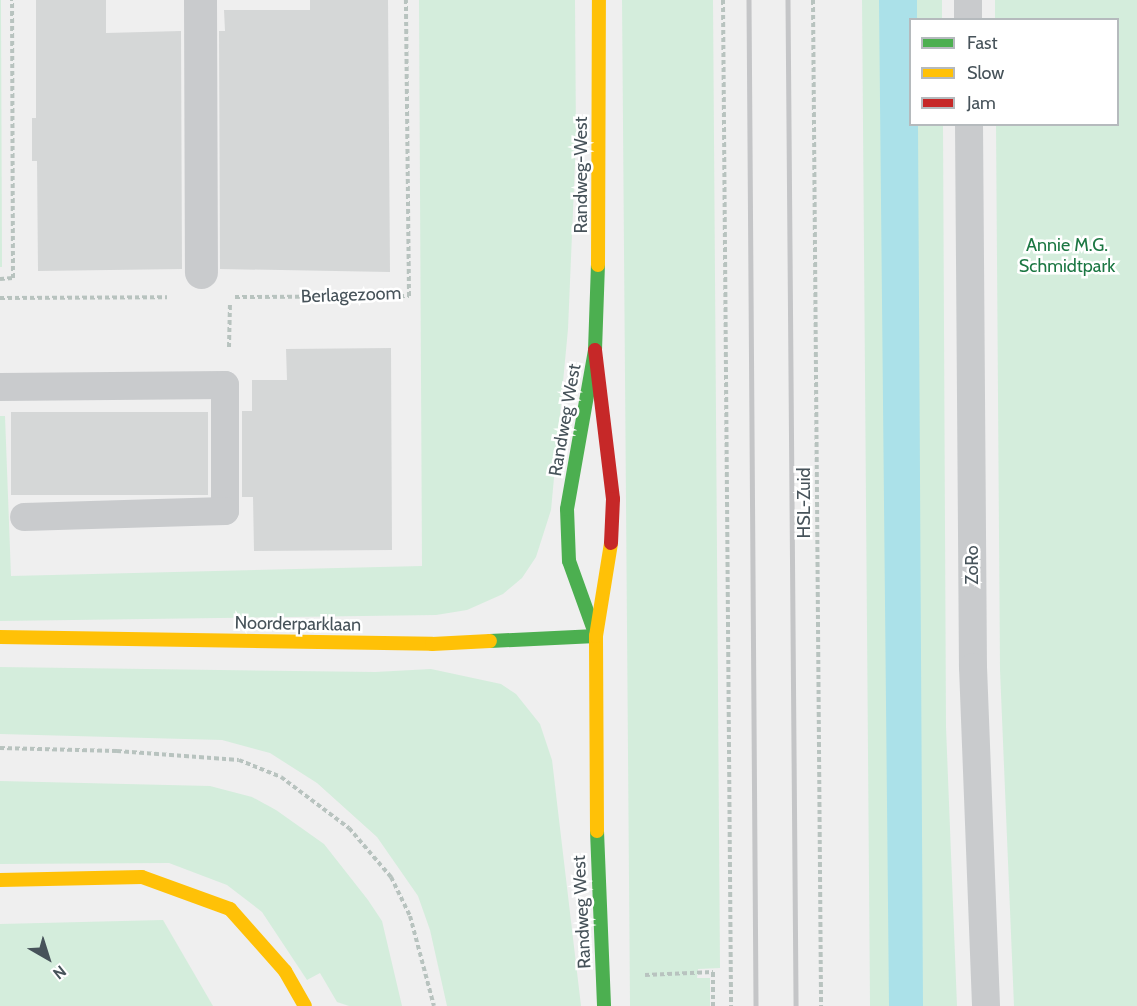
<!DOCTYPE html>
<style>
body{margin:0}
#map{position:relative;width:1137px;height:1006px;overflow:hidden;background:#efefef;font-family:Cabin,sans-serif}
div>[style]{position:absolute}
.green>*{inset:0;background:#d4eddc}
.water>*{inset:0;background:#abe1e9}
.building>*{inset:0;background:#d5d7d7;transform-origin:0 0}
.path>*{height:4px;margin-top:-2px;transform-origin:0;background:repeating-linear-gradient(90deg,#b8c3bf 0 4.5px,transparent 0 7.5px)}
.lane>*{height:28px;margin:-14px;padding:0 14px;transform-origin:14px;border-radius:14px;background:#c9cbcd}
.street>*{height:33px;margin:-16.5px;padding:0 16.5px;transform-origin:16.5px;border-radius:16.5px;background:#c9cbcd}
.fast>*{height:14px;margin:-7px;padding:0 7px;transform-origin:7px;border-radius:7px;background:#4caf50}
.slow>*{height:14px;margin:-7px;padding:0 7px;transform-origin:7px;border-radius:7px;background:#ffc107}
.jam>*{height:14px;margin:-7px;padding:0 7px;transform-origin:7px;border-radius:7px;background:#c62828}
.rail>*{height:4.5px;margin:-2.25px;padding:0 2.25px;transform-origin:2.25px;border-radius:2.25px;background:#c4c5c7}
span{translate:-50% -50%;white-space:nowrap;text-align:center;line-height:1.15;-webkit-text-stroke:5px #fff;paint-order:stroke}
.street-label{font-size:18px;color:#47535a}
.park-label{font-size:18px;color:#1c7743}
.legend{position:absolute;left:909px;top:18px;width:210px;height:108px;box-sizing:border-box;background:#fff;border:2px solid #b5babd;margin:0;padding:8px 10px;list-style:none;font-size:18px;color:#47535a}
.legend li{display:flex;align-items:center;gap:12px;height:30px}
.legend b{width:30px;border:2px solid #b5babd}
.north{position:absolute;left:18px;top:928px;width:60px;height:60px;-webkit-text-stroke:4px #fff;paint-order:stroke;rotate:141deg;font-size:16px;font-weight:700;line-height:24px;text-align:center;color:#47535a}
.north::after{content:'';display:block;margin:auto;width:21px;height:27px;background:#47535a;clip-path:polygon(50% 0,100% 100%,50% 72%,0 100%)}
</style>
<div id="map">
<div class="green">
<div style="clip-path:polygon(0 0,1px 0,2px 267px,0 267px)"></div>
<div style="clip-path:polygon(419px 0,575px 0,576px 140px,568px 329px,551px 510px,536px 557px,522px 578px,503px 594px,467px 610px,436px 615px,0 621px,0 416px,5px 416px,11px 576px,422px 566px)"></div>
<div style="clip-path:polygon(622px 0,713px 0,720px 968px,698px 969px,697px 978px,710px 978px,710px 1006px,630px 1006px)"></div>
<div style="clip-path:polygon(862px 0,942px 0,942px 19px,910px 20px,910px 124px,943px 125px,946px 727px,957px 1006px,870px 1006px)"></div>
<div style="clip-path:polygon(995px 0,1137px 0,1137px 1006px,1014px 1006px,1000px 670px,996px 125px,1118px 124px,1118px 20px,995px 19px)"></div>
<div style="clip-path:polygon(0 667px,375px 672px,431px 669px,501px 684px,516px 694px,540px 724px,552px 760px,581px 1006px,447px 1006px,430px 930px,418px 896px,377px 837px,317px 783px,270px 753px,222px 740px,0 734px)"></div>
<div style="clip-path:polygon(0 781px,210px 786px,252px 797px,276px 810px,324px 844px,368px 900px,382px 921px,402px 1006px,349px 1006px,337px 1002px,320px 973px,307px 980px,262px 912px,227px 885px,169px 863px,0 864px)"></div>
<div style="clip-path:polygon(163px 920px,213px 1006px,0 1006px,0 924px)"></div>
</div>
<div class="water">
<div style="clip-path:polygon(879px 0,917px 0,917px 19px,910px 20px,910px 124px,918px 125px,923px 1006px,889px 1006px)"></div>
</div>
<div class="building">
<div style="clip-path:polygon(36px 0,106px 0,106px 33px,181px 31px,182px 269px,38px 271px,37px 161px,32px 161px,32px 118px,36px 118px)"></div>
<div style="clip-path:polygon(310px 0,388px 0,390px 272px,220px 269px,219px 31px,225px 31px,224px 10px,310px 10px)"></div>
<div style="clip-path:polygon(391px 348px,392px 550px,254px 551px,253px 497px,242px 497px,242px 411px,252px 411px,252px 380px,287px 380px,286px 349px)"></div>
<div style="left:208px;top:412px;width:83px;height:197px;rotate:90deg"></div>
</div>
<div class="path">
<div style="left:723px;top:0;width:1006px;rotate:89.54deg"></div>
<div style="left:813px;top:0;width:1006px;rotate:89.54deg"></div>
<div style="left:0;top:279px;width:13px;rotate:-4deg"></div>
<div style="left:13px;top:278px;width:278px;rotate:-90.2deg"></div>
<div style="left:235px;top:297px;width:174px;rotate:-0.3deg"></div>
<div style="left:409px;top:296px;width:296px;rotate:-90.6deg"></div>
<div style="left:0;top:298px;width:167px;rotate:-0.3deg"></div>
<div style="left:229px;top:347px;width:43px;rotate:-88.7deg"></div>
<div style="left:0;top:748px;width:117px;rotate:1.5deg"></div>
<div style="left:117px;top:751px;width:122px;rotate:4.2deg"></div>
<div style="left:239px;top:760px;width:45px;rotate:22deg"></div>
<div style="left:281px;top:777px;width:85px;rotate:36.9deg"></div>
<div style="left:349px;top:828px;width:65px;rotate:49.4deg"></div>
<div style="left:391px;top:877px;width:43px;rotate:64deg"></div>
<div style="left:410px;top:916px;width:93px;rotate:75.1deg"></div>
<div style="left:645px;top:975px;width:68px;rotate:-2.5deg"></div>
<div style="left:713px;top:972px;width:34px;rotate:90deg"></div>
</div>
<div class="lane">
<div style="left:968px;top:0;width:20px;rotate:90deg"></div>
<div style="left:969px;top:124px;width:543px;rotate:89.58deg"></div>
<div style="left:973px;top:667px;width:339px;rotate:87.8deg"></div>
<div style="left:0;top:387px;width:225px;rotate:-0.5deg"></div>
<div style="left:225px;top:385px;width:126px;rotate:90deg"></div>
<div style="left:225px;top:511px;width:201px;rotate:178.3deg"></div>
</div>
<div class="street">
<div style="left:200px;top:0;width:272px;rotate:89.8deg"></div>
</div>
<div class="fast">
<div style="left:596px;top:636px;width:80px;rotate:-109.8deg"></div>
<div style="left:569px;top:561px;width:52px;rotate:-92.2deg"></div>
<div style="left:567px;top:509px;width:161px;rotate:-80deg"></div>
<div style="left:595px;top:350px;width:85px;rotate:-88deg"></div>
<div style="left:490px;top:641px;width:106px;rotate:-2.7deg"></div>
<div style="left:597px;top:831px;width:175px;rotate:87.7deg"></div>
</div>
<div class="slow">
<div style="left:598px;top:265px;width:265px;rotate:-89.8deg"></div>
<div style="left:0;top:637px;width:432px;rotate:0.9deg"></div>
<div style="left:432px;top:644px;width:58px;rotate:-3deg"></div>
<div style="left:597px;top:831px;width:195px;rotate:-90.3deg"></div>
<div style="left:596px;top:636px;width:94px;rotate:-80.8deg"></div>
<div style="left:0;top:880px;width:142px;rotate:-1.2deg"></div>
<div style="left:142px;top:877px;width:94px;rotate:20deg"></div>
<div style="left:230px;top:909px;width:83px;rotate:48.4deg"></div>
<div style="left:285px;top:971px;width:40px;rotate:60.3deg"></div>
</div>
<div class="jam">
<div style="left:595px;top:350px;width:150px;rotate:83.1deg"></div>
<div style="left:613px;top:499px;width:44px;rotate:92.6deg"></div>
</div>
<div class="rail">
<div style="left:749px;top:0;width:1006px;rotate:89.6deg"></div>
<div style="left:788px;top:0;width:1006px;rotate:89.54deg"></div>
</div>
<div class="street-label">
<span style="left:581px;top:175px;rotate:-90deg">Randweg-West</span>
<span style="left:351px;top:295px;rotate:-2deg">Berlagezoom</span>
<span style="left:565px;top:420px;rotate:-80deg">Randweg West</span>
<span style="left:804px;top:503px;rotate:-90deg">HSL-Zuid</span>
<span style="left:972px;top:565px;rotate:-90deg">ZoRo</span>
<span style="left:298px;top:624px;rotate:1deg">Noorderparklaan</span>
<span style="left:582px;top:912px;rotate:-93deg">Randweg West</span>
</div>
<div class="park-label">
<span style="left:1067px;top:256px">Annie M.G.<br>Schmidtpark</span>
</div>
<ul class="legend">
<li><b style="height:8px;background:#4caf50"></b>Fast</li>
<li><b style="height:8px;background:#ffc107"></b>Slow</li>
<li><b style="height:8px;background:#c62828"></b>Jam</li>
</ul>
<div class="north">N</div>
</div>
